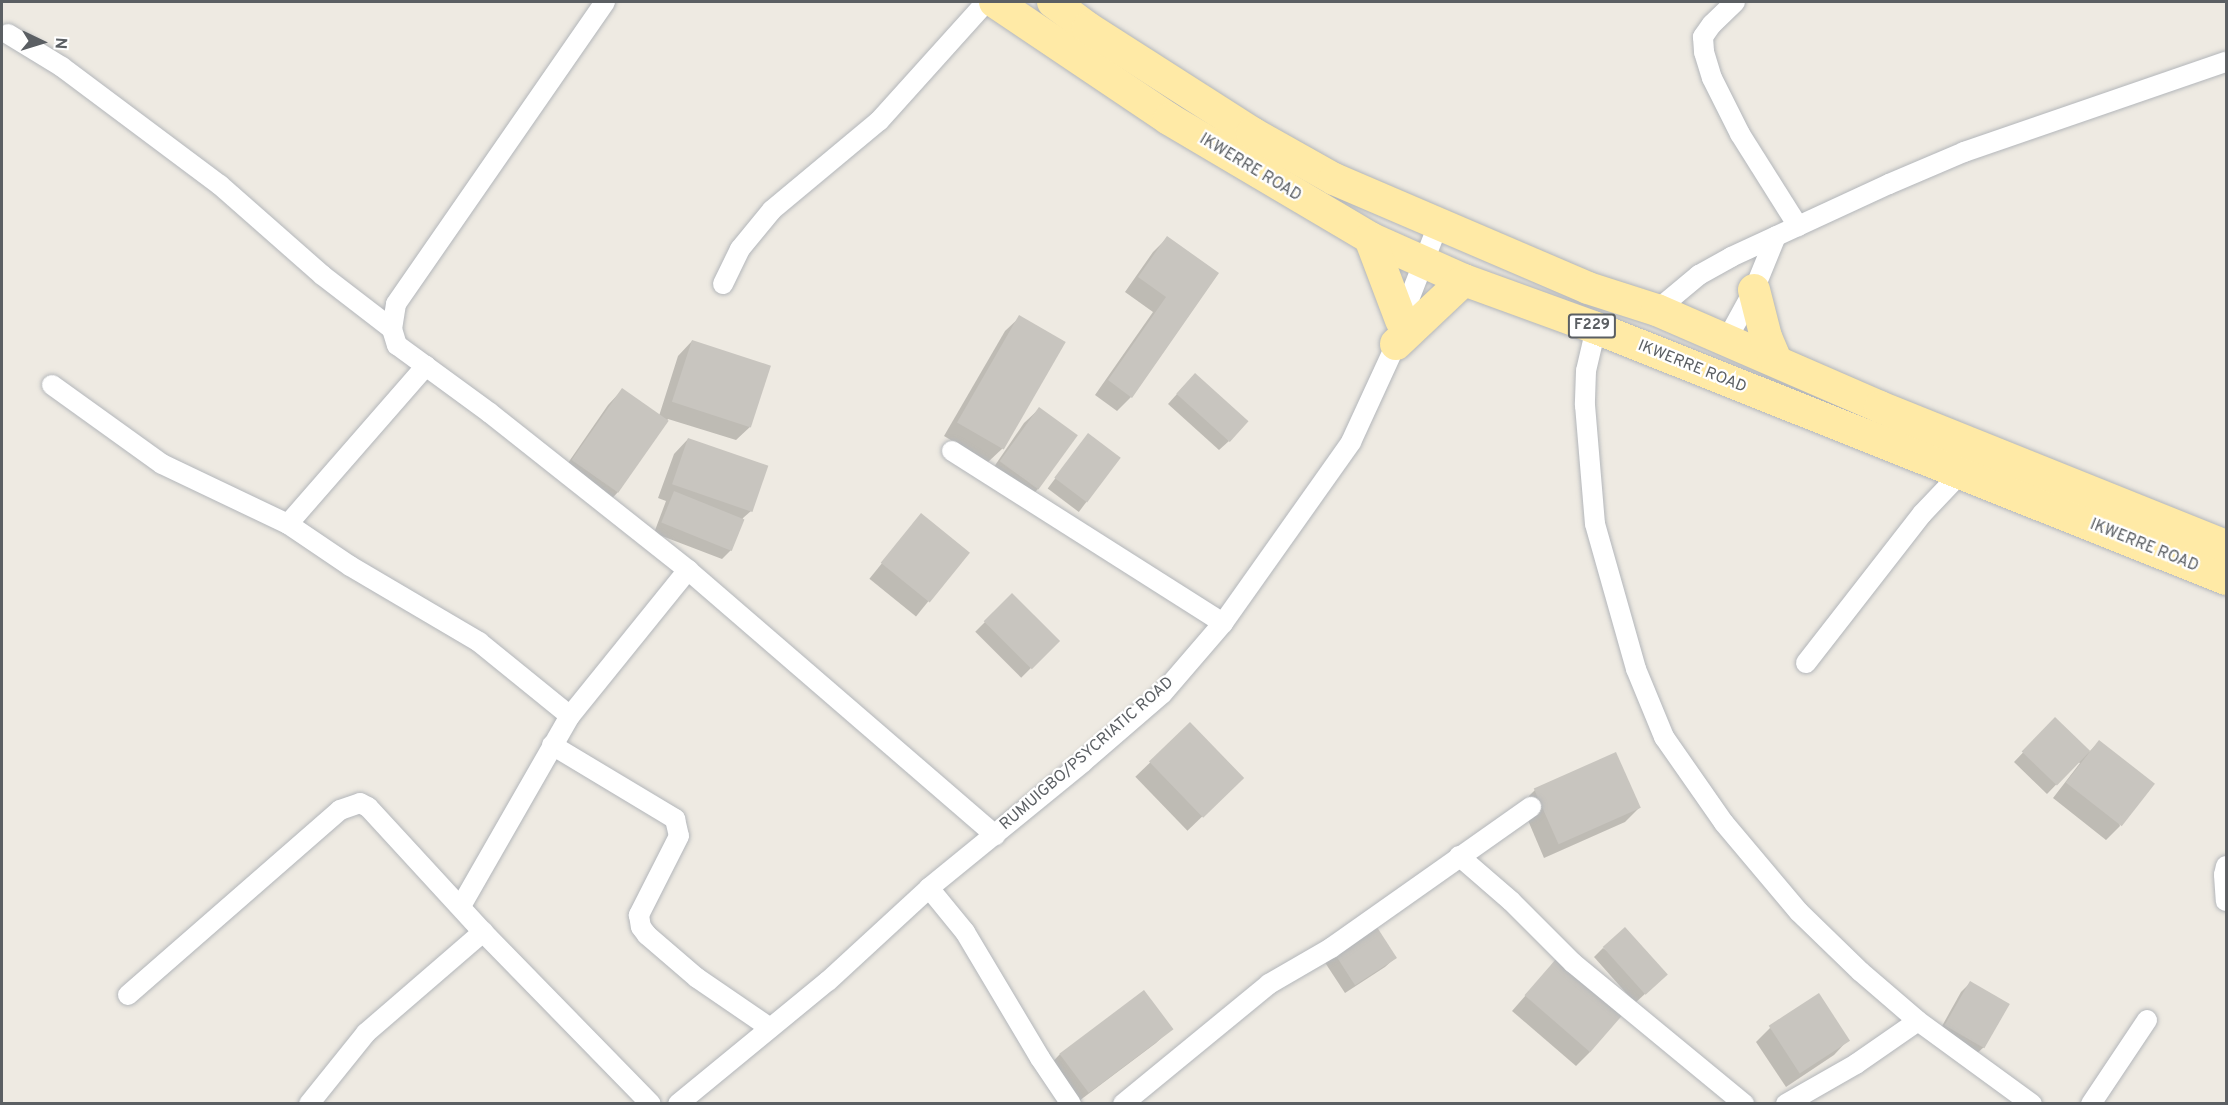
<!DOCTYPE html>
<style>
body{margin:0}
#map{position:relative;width:2228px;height:1105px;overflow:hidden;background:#eeeae2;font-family:Overpass,sans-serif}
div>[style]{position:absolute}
.shadow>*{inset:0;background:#0003;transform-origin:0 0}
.building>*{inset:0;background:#c8c5bf;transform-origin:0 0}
.roads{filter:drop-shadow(0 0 2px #b3b6ba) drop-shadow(0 0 2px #b3b6ba)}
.minor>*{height:20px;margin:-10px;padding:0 10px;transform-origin:10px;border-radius:10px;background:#fff}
.primary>*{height:32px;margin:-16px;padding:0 16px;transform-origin:16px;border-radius:16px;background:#ffeaa6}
span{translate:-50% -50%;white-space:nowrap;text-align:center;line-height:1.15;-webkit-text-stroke:4.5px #fff;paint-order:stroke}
.shield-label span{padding:2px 4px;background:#fff;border:2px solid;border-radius:4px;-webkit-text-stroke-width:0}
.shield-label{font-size:15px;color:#5b5f63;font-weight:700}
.street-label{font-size:16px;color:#5b5f63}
.frame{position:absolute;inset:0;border:3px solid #5b5f63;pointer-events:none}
.north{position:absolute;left:12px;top:12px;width:60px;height:60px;-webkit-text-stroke:4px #fff;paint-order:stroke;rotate:94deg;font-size:16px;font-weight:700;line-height:24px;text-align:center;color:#5b5f63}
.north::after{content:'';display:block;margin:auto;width:21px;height:27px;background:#5b5f63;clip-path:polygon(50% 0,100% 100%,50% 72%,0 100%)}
</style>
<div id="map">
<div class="shadow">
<div style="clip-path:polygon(1167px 238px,1217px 273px,1131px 397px,1117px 411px,1095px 395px,1153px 312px,1125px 292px,1153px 252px)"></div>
<div style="clip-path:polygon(1020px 317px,1003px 448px,988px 462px,944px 436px,1005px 331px)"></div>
<div style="clip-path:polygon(692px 341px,751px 426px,736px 440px,668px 419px,618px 492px,604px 507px,559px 476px,608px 405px,622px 390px,659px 416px,678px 356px)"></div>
<div style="clip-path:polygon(1185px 385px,1229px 441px,1219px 450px,1168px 404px)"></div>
<div style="clip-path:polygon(1039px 409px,1076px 435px,1038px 489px,1024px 503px,987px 477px,1024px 423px)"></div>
<div style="left:1088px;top:435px;width:39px;height:67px;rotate:37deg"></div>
<div style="clip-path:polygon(688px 439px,751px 511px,743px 518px,731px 550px,722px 559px,654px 533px,666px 501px,658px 498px,674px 454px)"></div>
<div style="left:921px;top:515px;width:60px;height:82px;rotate:39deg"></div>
<div style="left:1012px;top:595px;width:65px;height:52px;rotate:45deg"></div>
<div style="clip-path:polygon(2055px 719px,2089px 752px,2099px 742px,2120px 826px,2106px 840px,2053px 798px,2080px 763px,2078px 762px,2047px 794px,2014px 762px)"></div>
<div style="left:1190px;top:724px;width:75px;height:76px;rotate:46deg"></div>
<div style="clip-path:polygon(1535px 790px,1639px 808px,1625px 822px,1544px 858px,1521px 804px)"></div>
<div style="clip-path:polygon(1603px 948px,1657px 983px,1635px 1003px,1594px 957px)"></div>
<div style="clip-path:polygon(1332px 949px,1395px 958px,1385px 967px,1345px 993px,1322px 958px)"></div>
<div style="clip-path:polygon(1556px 961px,1590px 1052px,1576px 1066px,1512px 1011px)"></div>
<div style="clip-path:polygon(1970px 983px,1984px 1047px,1974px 1056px,1937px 1035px,1961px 992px)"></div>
<div style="clip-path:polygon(1770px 1028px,1848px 1040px,1834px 1055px,1786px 1087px,1756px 1042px)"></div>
<div style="clip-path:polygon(1171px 1029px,1156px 1043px,1075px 1104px,1046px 1069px,1060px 1054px)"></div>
</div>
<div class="building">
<div style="clip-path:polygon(1167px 236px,1219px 273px,1132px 398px,1108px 380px,1166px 297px,1138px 277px)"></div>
<div style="left:1019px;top:315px;width:54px;height:124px;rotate:30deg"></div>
<div style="left:692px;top:340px;width:83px;height:65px;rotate:18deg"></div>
<div style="left:1195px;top:373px;width:72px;height:28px;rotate:42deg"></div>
<div style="left:622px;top:388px;width:57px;height:88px;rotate:35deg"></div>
<div style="left:1039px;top:407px;width:48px;height:67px;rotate:36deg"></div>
<div style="left:1088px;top:433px;width:41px;height:56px;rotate:37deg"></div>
<div style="left:688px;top:438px;width:85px;height:49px;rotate:19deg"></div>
<div style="left:674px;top:491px;width:76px;height:34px;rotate:22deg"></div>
<div style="left:921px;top:513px;width:63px;height:64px;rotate:39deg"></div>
<div style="left:1012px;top:593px;width:68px;height:40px;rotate:45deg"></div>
<div style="left:2055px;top:717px;width:49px;height:48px;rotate:44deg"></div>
<div style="left:1190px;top:722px;width:78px;height:57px;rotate:46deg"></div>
<div style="left:2099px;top:740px;width:71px;height:54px;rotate:38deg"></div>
<div style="left:1616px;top:752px;width:61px;height:90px;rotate:66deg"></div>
<div style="left:1373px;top:921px;width:44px;height:50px;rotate:57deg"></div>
<div style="left:1625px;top:927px;width:64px;height:30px;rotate:48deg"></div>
<div style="left:1556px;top:959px;width:87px;height:48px;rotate:41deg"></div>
<div style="left:1970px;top:981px;width:46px;height:51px;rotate:30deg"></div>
<div style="left:1144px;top:990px;width:49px;height:106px;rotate:53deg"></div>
<div style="left:1819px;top:993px;width:57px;height:60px;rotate:57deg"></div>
</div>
<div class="roads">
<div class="minor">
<div style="left:605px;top:2px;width:367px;rotate:124.7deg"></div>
<div style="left:396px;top:304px;width:25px;rotate:99deg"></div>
<div style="left:392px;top:329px;width:17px;rotate:73deg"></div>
<div style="left:397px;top:345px;width:115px;rotate:36.2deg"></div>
<div style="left:490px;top:413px;width:253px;rotate:38.4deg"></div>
<div style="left:688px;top:570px;width:406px;rotate:40.8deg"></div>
<div style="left:1735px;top:2px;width:32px;rotate:136deg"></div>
<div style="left:1712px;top:24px;width:16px;rotate:125deg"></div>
<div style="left:1703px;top:37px;width:15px;rotate:86deg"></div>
<div style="left:1704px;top:52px;width:27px;rotate:73deg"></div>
<div style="left:1712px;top:78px;width:63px;rotate:63.4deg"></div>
<div style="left:1740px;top:134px;width:109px;rotate:57.8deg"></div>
<div style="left:8px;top:34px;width:63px;rotate:31.4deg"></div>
<div style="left:62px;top:67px;width:197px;rotate:36.8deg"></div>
<div style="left:220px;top:185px;width:136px;rotate:41.4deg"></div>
<div style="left:322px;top:275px;width:88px;rotate:37.6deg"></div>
<div style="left:723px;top:284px;width:39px;rotate:-64deg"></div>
<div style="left:740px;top:249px;width:50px;rotate:-50.6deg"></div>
<div style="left:772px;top:210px;width:139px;rotate:-39.8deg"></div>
<div style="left:879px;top:121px;width:160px;rotate:-48deg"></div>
<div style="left:1657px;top:310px;width:55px;rotate:-39.8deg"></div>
<div style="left:1699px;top:275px;width:37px;rotate:-29deg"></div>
<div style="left:1731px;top:257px;width:174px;rotate:-24.8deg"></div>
<div style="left:1889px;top:184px;width:82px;rotate:-23.1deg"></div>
<div style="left:1964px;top:152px;width:277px;rotate:-19deg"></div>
<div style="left:1596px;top:328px;width:44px;rotate:103.1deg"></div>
<div style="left:1586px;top:371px;width:34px;rotate:92deg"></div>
<div style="left:1585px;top:405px;width:119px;rotate:85.2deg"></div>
<div style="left:1595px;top:524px;width:151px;rotate:74.2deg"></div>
<div style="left:1636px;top:669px;width:74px;rotate:67.6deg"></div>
<div style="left:1664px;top:737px;width:105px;rotate:55.1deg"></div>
<div style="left:1724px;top:823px;width:116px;rotate:49.9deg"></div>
<div style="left:1799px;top:912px;width:86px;rotate:44.1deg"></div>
<div style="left:1861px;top:972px;width:75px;rotate:40.7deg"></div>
<div style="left:1918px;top:1021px;width:141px;rotate:36.1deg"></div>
<div style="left:1726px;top:341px;width:58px;rotate:-61.2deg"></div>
<div style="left:1754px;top:290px;width:58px;rotate:-67.8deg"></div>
<div style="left:52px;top:385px;width:135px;rotate:35.7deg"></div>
<div style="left:162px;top:464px;width:140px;rotate:25.5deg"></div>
<div style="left:288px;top:524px;width:75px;rotate:34.1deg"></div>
<div style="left:350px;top:566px;width:150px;rotate:30.5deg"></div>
<div style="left:479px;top:642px;width:117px;rotate:39.1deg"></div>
<div style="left:952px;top:451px;width:321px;rotate:32.4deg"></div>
<div style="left:288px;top:524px;width:210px;rotate:-48.9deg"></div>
<div style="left:1806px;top:663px;width:189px;rotate:-52.1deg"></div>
<div style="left:1922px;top:514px;width:57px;rotate:-46.4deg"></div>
<div style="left:552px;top:745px;width:144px;rotate:31deg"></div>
<div style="left:675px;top:819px;width:17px;rotate:77deg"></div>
<div style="left:679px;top:836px;width:89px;rotate:116.9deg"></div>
<div style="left:639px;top:915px;width:12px;rotate:81deg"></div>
<div style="left:641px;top:927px;width:10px;rotate:53deg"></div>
<div style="left:647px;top:935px;width:66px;rotate:40.7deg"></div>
<div style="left:697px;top:978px;width:88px;rotate:34.4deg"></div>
<div style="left:1459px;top:856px;width:69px;rotate:40.9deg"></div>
<div style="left:1511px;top:901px;width:88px;rotate:45deg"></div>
<div style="left:1573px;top:963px;width:222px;rotate:39.5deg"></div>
<div style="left:2226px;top:866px;width:9px;rotate:103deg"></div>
<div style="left:2224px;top:875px;width:26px;rotate:86deg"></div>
<div style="left:929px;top:888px;width:57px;rotate:50.7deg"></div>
<div style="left:965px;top:932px;width:147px;rotate:59.2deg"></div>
<div style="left:1040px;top:1058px;width:55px;rotate:56deg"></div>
<div style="left:461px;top:906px;width:219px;rotate:-60.2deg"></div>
<div style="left:570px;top:716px;width:188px;rotate:-51.1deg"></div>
<div style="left:128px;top:995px;width:281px;rotate:-41.1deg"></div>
<div style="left:340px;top:810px;width:21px;rotate:-19deg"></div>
<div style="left:360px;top:803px;width:9px;rotate:27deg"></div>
<div style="left:368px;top:807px;width:170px;rotate:47.4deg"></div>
<div style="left:483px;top:932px;width:240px;rotate:45.7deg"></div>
<div style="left:309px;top:1104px;width:91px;rotate:-51.2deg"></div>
<div style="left:366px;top:1033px;width:155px;rotate:-40.8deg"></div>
<div style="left:678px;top:1104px;width:194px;rotate:-39.4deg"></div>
<div style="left:828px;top:981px;width:137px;rotate:-42.6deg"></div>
<div style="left:929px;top:888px;width:198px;rotate:-39.2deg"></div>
<div style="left:1082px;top:763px;width:106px;rotate:-40.8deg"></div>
<div style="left:1162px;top:694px;width:94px;rotate:-49.3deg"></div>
<div style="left:1223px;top:623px;width:222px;rotate:-54.7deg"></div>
<div style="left:1351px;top:442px;width:108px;rotate:-65.3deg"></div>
<div style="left:1396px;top:344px;width:25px;rotate:-78deg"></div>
<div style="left:1401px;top:320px;width:102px;rotate:-68.7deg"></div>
<div style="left:1123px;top:1104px;width:189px;rotate:-39.4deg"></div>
<div style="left:1269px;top:984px;width:72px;rotate:-30.1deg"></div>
<div style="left:1331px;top:948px;width:245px;rotate:-35.2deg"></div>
<div style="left:1786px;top:1104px;width:81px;rotate:-29.7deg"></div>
<div style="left:1856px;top:1064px;width:75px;rotate:-34.7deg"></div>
<div style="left:2091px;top:1104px;width:101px;rotate:-56.3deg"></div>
</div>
<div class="primary">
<div style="left:995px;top:2px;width:210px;rotate:33.9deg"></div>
<div style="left:1169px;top:119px;width:234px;rotate:30.6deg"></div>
<div style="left:1370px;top:238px;width:103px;rotate:24.1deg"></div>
<div style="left:1464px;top:280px;width:140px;rotate:20deg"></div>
<div style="left:1596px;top:328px;width:678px;rotate:21.72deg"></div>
<div style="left:1053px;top:2px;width:44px;rotate:36.6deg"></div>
<div style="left:1088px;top:28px;width:195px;rotate:32.6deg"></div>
<div style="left:1252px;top:133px;width:94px;rotate:29.3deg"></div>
<div style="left:1334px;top:179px;width:276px;rotate:23.2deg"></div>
<div style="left:1588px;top:288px;width:72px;rotate:17.7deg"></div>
<div style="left:1657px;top:310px;width:243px;rotate:23.5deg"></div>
<div style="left:1880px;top:407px;width:373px;rotate:21.9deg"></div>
<div style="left:1370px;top:238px;width:88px;rotate:69.3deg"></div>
<div style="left:1754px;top:290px;width:49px;rotate:75.7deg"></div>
<div style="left:1766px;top:337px;width:25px;rotate:67deg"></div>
<div style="left:1396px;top:344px;width:93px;rotate:-43.3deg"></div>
</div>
</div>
<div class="shield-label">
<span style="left:1592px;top:326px">F229</span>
</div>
<div class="street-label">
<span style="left:1250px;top:168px;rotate:31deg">IKWERRE ROAD</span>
<span style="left:1692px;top:367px;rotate:22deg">IKWERRE ROAD</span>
<span style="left:2144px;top:546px;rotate:22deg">IKWERRE ROAD</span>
<span style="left:1087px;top:754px;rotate:-41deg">RUMUIGBO/PSYCRIATIC ROAD</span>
</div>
<div class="frame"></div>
<div class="north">N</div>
</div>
